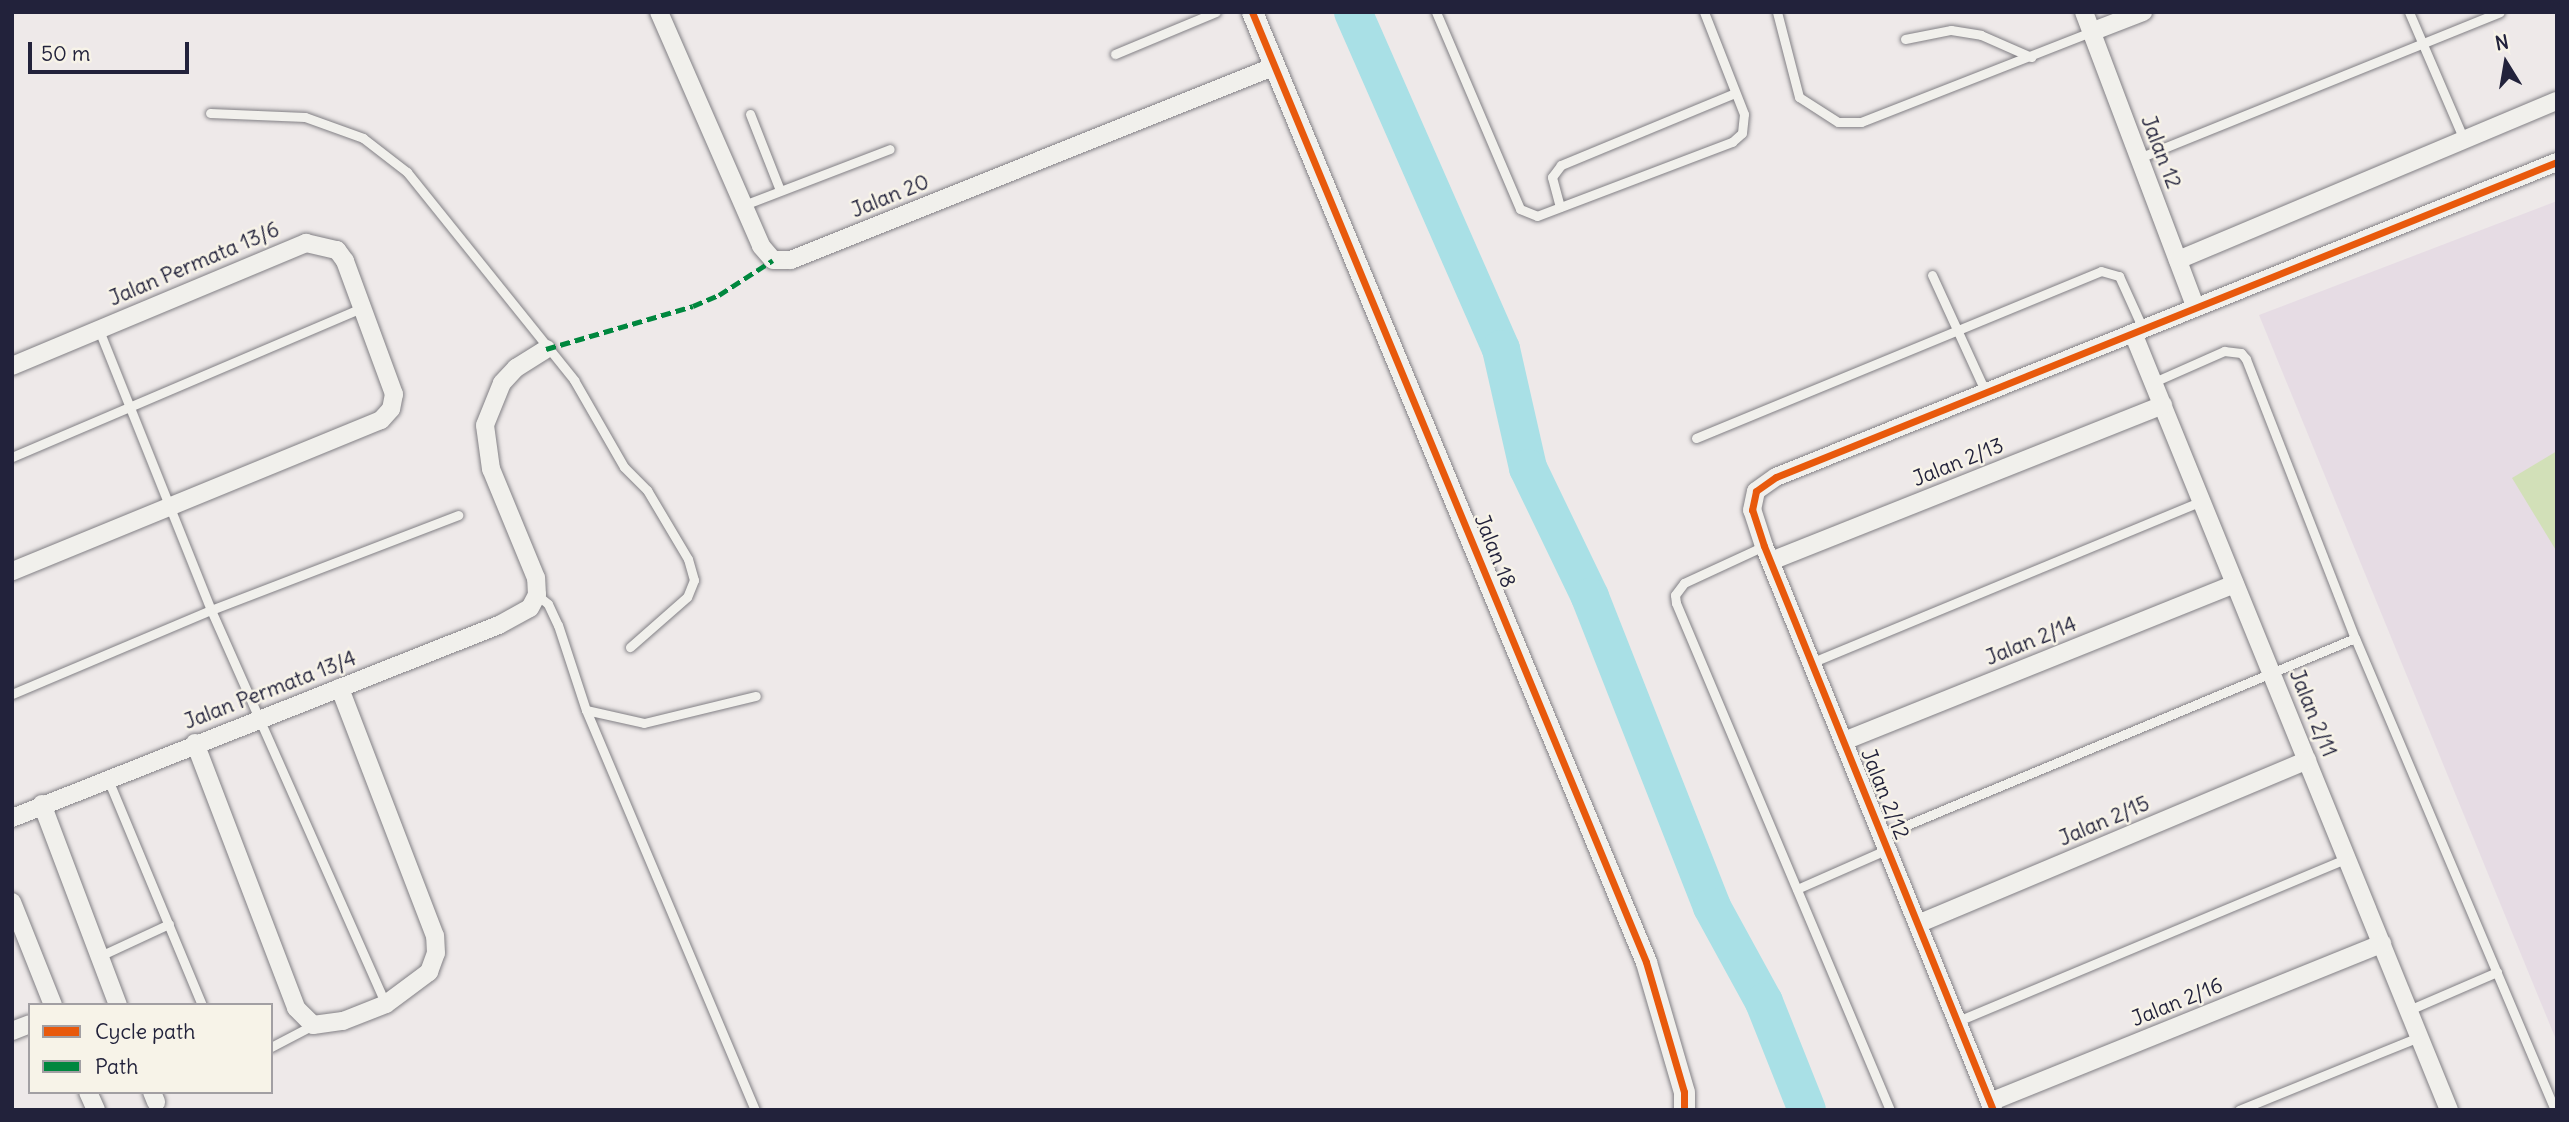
<!DOCTYPE html>
<style>
body{margin:0}
#map{position:relative;width:2569px;height:1122px;overflow:hidden;background:#eee9e9;font-family:Delius,sans-serif}
div>[style]{position:absolute}
.built>*{inset:0;background:#e6dce4}
.green>*{inset:0;background:#d2e0b8}
.river>*{height:38px;margin:-19px;padding:0 19px;transform-origin:19px;border-radius:19px;background:#a9e0e6}
.roads{filter:drop-shadow(0 0 2px #828085) drop-shadow(0 0 2px #828085)}
.service>*{height:9px;margin:-4.5px;padding:0 4.5px;transform-origin:4.5px;border-radius:4.5px;background:#f1f0ec}
.minor>*{height:18px;margin:-9px;padding:0 9px;transform-origin:9px;border-radius:9px;background:#f1f0ec}
.tertiary>*{height:21px;margin:-10.5px;padding:0 10.5px;transform-origin:10.5px;border-radius:10.5px;background:#f1f0ec}
.quiet>*{height:5px;margin-top:-2.5px;transform-origin:0;background:repeating-linear-gradient(90deg,#00873e 0 10px,transparent 0 15px)}
.cycleway>*{height:7px;margin:-3.5px;padding:0 3.5px;transform-origin:3.5px;border-radius:3.5px;background:#e8590c}
span{translate:-50% -50%;white-space:nowrap;text-align:center;line-height:1.15;-webkit-text-stroke:5px #f7f3e8;paint-order:stroke}
.street-label{font-size:21px;color:#22223b}
.frame{position:absolute;inset:0;border:14px solid #22223b;pointer-events:none}
.legend{position:absolute;left:28px;top:1003px;width:245px;height:91px;box-sizing:border-box;background:#f7f3e8;border:2px solid #a29fa3;margin:0;padding:9px 12px;list-style:none;font-size:21px;color:#22223b}
.legend li{display:flex;align-items:center;gap:14px;height:35px}
.legend b{width:35px;border:2px solid #a29fa3}
.north{position:absolute;left:2471px;top:28px;width:70px;height:70px;-webkit-text-stroke:5px #f7f3e8;paint-order:stroke;rotate:349deg;font-size:19px;font-weight:700;line-height:28px;text-align:center;color:#22223b}
.north::after{content:'';display:block;margin:auto;width:24px;height:32px;background:#22223b;clip-path:polygon(50% 0,100% 100%,50% 72%,0 100%)}
.scale{position:absolute;left:28px;top:42px;width:161px;height:32px;box-sizing:border-box;border:4px solid #22223b;border-top:0;padding-left:9px;font-size:21px;line-height:24px;white-space:nowrap;color:#22223b;-webkit-text-stroke:5px #f7f3e8;paint-order:stroke}
</style>
<div id="map">
<div class="built">
<div style="clip-path:polygon(2557px 201px,2557px 1042px,2259px 315px)"></div>
</div>
<div class="green">
<div style="clip-path:polygon(2557px 451px,2557px 552px,2512px 478px)"></div>
</div>
<div class="river">
<div style="left:1353px;top:12px;width:368px;rotate:66.3deg"></div>
<div style="left:1501px;top:349px;width:122px;rotate:77.2deg"></div>
<div style="left:1528px;top:468px;width:143px;rotate:64.3deg"></div>
<div style="left:1590px;top:597px;width:333px;rotate:68.5deg"></div>
<div style="left:1712px;top:907px;width:108px;rotate:61.3deg"></div>
<div style="left:1764px;top:1002px;width:116px;rotate:68.3deg"></div>
</div>
<div class="roads">
<div class="service">
<div style="left:1436px;top:12px;width:214px;rotate:66.9deg"></div>
<div style="left:1520px;top:209px;width:18px;rotate:22deg"></div>
<div style="left:1537px;top:216px;width:209px;rotate:-20.8deg"></div>
<div style="left:1732px;top:142px;width:13px;rotate:-42deg"></div>
<div style="left:1742px;top:133px;width:19px;rotate:-84deg"></div>
<div style="left:1744px;top:114px;width:110px;rotate:-111.4deg"></div>
<div style="left:1777px;top:12px;width:88px;rotate:75.5deg"></div>
<div style="left:1799px;top:97px;width:46px;rotate:32.7deg"></div>
<div style="left:1838px;top:122px;width:23px"></div>
<div style="left:1861px;top:122px;width:247px;rotate:-21.4deg"></div>
<div style="left:2409px;top:12px;width:139px;rotate:66.7deg"></div>
<div style="left:1905px;top:39px;width:47px;rotate:-11.1deg"></div>
<div style="left:1951px;top:30px;width:30px;rotate:9deg"></div>
<div style="left:1981px;top:35px;width:55px;rotate:23.7deg"></div>
<div style="left:1115px;top:54px;width:109px;rotate:-22.6deg"></div>
<div style="left:210px;top:113px;width:95px;rotate:2.4deg"></div>
<div style="left:305px;top:117px;width:62px;rotate:19.9deg"></div>
<div style="left:363px;top:138px;width:56px;rotate:37.7deg"></div>
<div style="left:407px;top:172px;width:267px;rotate:51.2deg"></div>
<div style="left:574px;top:380px;width:100px;rotate:60.1deg"></div>
<div style="left:624px;top:467px;width:33px;rotate:45deg"></div>
<div style="left:647px;top:490px;width:80px;rotate:59.3deg"></div>
<div style="left:688px;top:559px;width:22px;rotate:74deg"></div>
<div style="left:694px;top:580px;width:18px;rotate:112deg"></div>
<div style="left:687px;top:597px;width:76px;rotate:138.7deg"></div>
<div style="left:750px;top:114px;width:82px;rotate:68.5deg"></div>
<div style="left:2139px;top:158px;width:389px;rotate:-22deg"></div>
<div style="left:744px;top:205px;width:156px;rotate:-21deg"></div>
<div style="left:1560px;top:207px;width:31px;rotate:-105deg"></div>
<div style="left:1552px;top:177px;width:15px;rotate:-53deg"></div>
<div style="left:1561px;top:165px;width:188px;rotate:-22.5deg"></div>
<div style="left:1932px;top:275px;width:130px;rotate:65.4deg"></div>
<div style="left:99px;top:330px;width:302px;rotate:68.2deg"></div>
<div style="left:211px;top:610px;width:431px;rotate:66.1deg"></div>
<div style="left:2154px;top:382px;width:77px;rotate:-23.9deg"></div>
<div style="left:2224px;top:351px;width:17px;rotate:7deg"></div>
<div style="left:2241px;top:353px;width:8px;rotate:50deg"></div>
<div style="left:2246px;top:359px;width:300px;rotate:68.7deg"></div>
<div style="left:2355px;top:638px;width:513px;rotate:67.04deg"></div>
<div style="left:1696px;top:438px;width:438px;rotate:-22.4deg"></div>
<div style="left:2101px;top:271px;width:19px;rotate:16deg"></div>
<div style="left:2119px;top:276px;width:58px;rotate:65.6deg"></div>
<div style="left:12px;top:457px;width:382px;rotate:-23.1deg"></div>
<div style="left:1764px;top:546px;width:88px;rotate:155.2deg"></div>
<div style="left:1684px;top:583px;width:15px;rotate:127deg"></div>
<div style="left:1675px;top:595px;width:8px;rotate:83deg"></div>
<div style="left:1676px;top:603px;width:550px;rotate:67.12deg"></div>
<div style="left:537px;top:595px;width:14px;rotate:39deg"></div>
<div style="left:548px;top:604px;width:23px;rotate:65deg"></div>
<div style="left:558px;top:625px;width:89px;rotate:71.8deg"></div>
<div style="left:586px;top:710px;width:434px;rotate:67.1deg"></div>
<div style="left:1813px;top:662px;width:421px;rotate:-22.5deg"></div>
<div style="left:12px;top:694px;width:216px;rotate:-22.9deg"></div>
<div style="left:211px;top:610px;width:265px;rotate:-21deg"></div>
<div style="left:586px;top:710px;width:59px;rotate:12.6deg"></div>
<div style="left:644px;top:723px;width:115px;rotate:-13.6deg"></div>
<div style="left:107px;top:777px;width:247px;rotate:67.4deg"></div>
<div style="left:1883px;top:835px;width:511px;rotate:-22.65deg"></div>
<div style="left:1797px;top:889px;width:99px;rotate:-23.7deg"></div>
<div style="left:100px;top:956px;width:76px;rotate:-24.9deg"></div>
<div style="left:2409px;top:1010px;width:96px;rotate:-23.4deg"></div>
<div style="left:1958px;top:1021px;width:422px;rotate:-22.7deg"></div>
<div style="left:271px;top:1047px;width:47px;rotate:-27.6deg"></div>
<div style="left:2239px;top:1110px;width:194px;rotate:-22.1deg"></div>
</div>
<div class="minor">
<div style="left:659px;top:12px;width:255px;rotate:66.4deg"></div>
<div style="left:761px;top:246px;width:18px;rotate:49deg"></div>
<div style="left:773px;top:260px;width:18px"></div>
<div style="left:791px;top:260px;width:521px;rotate:-21.84deg"></div>
<div style="left:2084px;top:12px;width:316px;rotate:69.3deg"></div>
<div style="left:2091px;top:32px;width:56px;rotate:-21deg"></div>
<div style="left:2178px;top:260px;width:411px;rotate:-22.8deg"></div>
<div style="left:2133px;top:333px;width:839px;rotate:67.87deg"></div>
<div style="left:12px;top:366px;width:319px;rotate:-22.7deg"></div>
<div style="left:306px;top:243px;width:32px;rotate:13deg"></div>
<div style="left:337px;top:250px;width:14px;rotate:54deg"></div>
<div style="left:345px;top:261px;width:142px;rotate:69.8deg"></div>
<div style="left:394px;top:394px;width:15px;rotate:101deg"></div>
<div style="left:391px;top:409px;width:15px;rotate:132deg"></div>
<div style="left:381px;top:420px;width:399px;rotate:157.7deg"></div>
<div style="left:1771px;top:561px;width:422px;rotate:-21.7deg"></div>
<div style="left:1844px;top:741px;width:421px;rotate:-21.9deg"></div>
<div style="left:195px;top:743px;width:284px;rotate:69.1deg"></div>
<div style="left:296px;top:1008px;width:24px;rotate:45deg"></div>
<div style="left:313px;top:1025px;width:30px;rotate:-8deg"></div>
<div style="left:343px;top:1021px;width:46px;rotate:-21.6deg"></div>
<div style="left:386px;top:1004px;width:54px;rotate:-36.7deg"></div>
<div style="left:429px;top:972px;width:20px;rotate:-70deg"></div>
<div style="left:436px;top:953px;width:17px;rotate:-93deg"></div>
<div style="left:435px;top:936px;width:266px;rotate:-111deg"></div>
<div style="left:42px;top:804px;width:215px;rotate:69.3deg"></div>
<div style="left:12px;top:818px;width:524px;rotate:-21.62deg"></div>
<div style="left:499px;top:625px;width:35px;rotate:-29deg"></div>
<div style="left:530px;top:608px;width:15px;rotate:-62deg"></div>
<div style="left:537px;top:595px;width:17px;rotate:-93deg"></div>
<div style="left:536px;top:578px;width:118px;rotate:-112.4deg"></div>
<div style="left:491px;top:469px;width:44px;rotate:-97.8deg"></div>
<div style="left:485px;top:425px;width:45px;rotate:-68deg"></div>
<div style="left:502px;top:383px;width:21px;rotate:-47deg"></div>
<div style="left:516px;top:368px;width:36px;rotate:-32deg"></div>
<div style="left:12px;top:902px;width:111px;rotate:68.3deg"></div>
<div style="left:1920px;top:923px;width:420px;rotate:-22.8deg"></div>
<div style="left:12px;top:1031px;width:19px;rotate:-21deg"></div>
<div style="left:88px;top:1092px;width:20px;rotate:66deg"></div>
<div style="left:152px;top:1092px;width:11px;rotate:68deg"></div>
<div style="left:1990px;top:1102px;width:423px;rotate:-22deg"></div>
<div style="left:1993px;top:1110px;width:609px;rotate:-112.1deg"></div>
<div style="left:1764px;top:546px;width:38px;rotate:-108deg"></div>
<div style="left:1752px;top:510px;width:19px;rotate:-78deg"></div>
<div style="left:1756px;top:491px;width:24px;rotate:-35deg"></div>
<div style="left:1776px;top:477px;width:842px;rotate:-21.97deg"></div>
</div>
<div class="tertiary">
<div style="left:1252px;top:12px;width:1028px;rotate:67.47deg"></div>
<div style="left:1646px;top:962px;width:135px;rotate:73.7deg"></div>
<div style="left:1684px;top:1092px;width:18px;rotate:90deg"></div>
</div>
</div>
<div class="quiet">
<div style="left:546px;top:349px;width:153px;rotate:-16.3deg"></div>
<div style="left:693px;top:306px;width:28px;rotate:-23deg"></div>
<div style="left:719px;top:295px;width:64px;rotate:-32.9deg"></div>
</div>
<div class="cycleway">
<div style="left:1252px;top:12px;width:1028px;rotate:67.47deg"></div>
<div style="left:1646px;top:962px;width:135px;rotate:73.7deg"></div>
<div style="left:1684px;top:1092px;width:18px;rotate:90deg"></div>
<div style="left:1993px;top:1110px;width:609px;rotate:-112.1deg"></div>
<div style="left:1764px;top:546px;width:38px;rotate:-108deg"></div>
<div style="left:1752px;top:510px;width:19px;rotate:-78deg"></div>
<div style="left:1756px;top:491px;width:24px;rotate:-35deg"></div>
<div style="left:1776px;top:477px;width:842px;rotate:-21.97deg"></div>
</div>
<div class="street-label">
<span style="left:2161px;top:152px;rotate:69deg">Jalan 12</span>
<span style="left:890px;top:196px;rotate:-22deg">Jalan 20</span>
<span style="left:194px;top:264px;rotate:-23deg">Jalan Permata 13/6</span>
<span style="left:1958px;top:462px;rotate:-22deg">Jalan 2/13</span>
<span style="left:1495px;top:551px;rotate:68deg">Jalan 18</span>
<span style="left:2031px;top:641px;rotate:-22deg">Jalan 2/14</span>
<span style="left:270px;top:690px;rotate:-21deg">Jalan Permata 13/4</span>
<span style="left:2313px;top:713px;rotate:68deg">Jalan 2/11</span>
<span style="left:1885px;top:794px;rotate:68deg">Jalan 2/12</span>
<span style="left:2104px;top:821px;rotate:-23deg">Jalan 2/15</span>
<span style="left:2177px;top:1002px;rotate:-22deg">Jalan 2/16</span>
</div>
<div class="frame"></div>
<ul class="legend">
<li><b style="height:9px;background:#e8590c"></b>Cycle path</li>
<li><b style="height:9px;background:#00873e"></b>Path</li>
</ul>
<div class="north">N</div>
<div class="scale">50 m</div>
</div>
